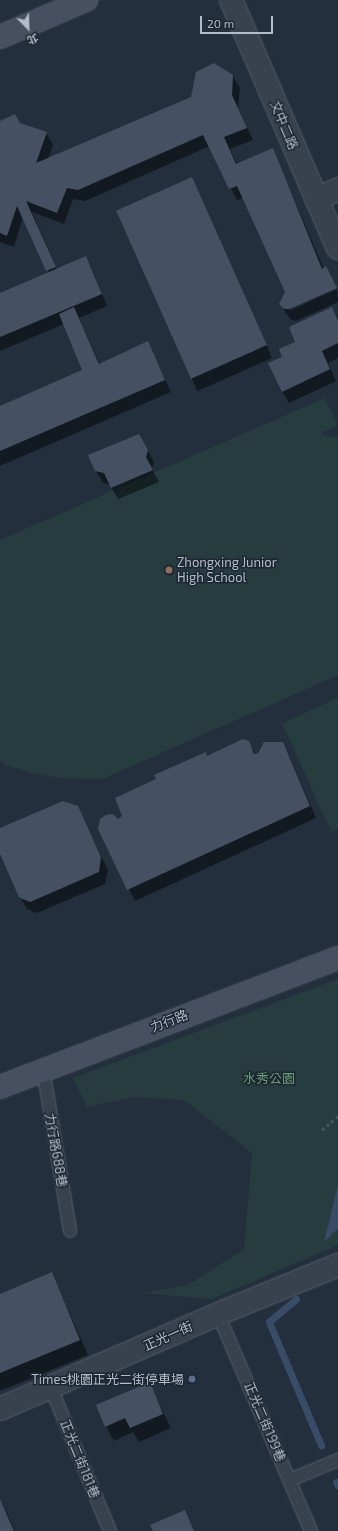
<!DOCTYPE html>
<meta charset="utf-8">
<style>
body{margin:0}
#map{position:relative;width:338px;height:1531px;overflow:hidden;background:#242f3e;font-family:"Exo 2","Noto Sans TC",sans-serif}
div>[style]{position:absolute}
.green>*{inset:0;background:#263c3f}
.water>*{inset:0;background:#394c67}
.shadow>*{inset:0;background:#0007;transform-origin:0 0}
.stream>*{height:7px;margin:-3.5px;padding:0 3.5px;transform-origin:3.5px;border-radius:3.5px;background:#394c67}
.building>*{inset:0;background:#455162;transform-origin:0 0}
.path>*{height:2.5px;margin-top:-1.25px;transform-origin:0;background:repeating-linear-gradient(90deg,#44595c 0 3px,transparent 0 6px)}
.roads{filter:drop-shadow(0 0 1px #565f6c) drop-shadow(0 0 1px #565f6c)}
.lane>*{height:12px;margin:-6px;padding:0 6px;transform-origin:6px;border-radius:6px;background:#38414e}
.street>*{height:22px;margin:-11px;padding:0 11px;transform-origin:11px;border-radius:11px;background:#38414e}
.secondary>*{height:22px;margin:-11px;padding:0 11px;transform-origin:11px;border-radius:11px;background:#465061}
.dots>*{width:11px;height:11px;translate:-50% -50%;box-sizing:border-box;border:2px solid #1d2633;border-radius:50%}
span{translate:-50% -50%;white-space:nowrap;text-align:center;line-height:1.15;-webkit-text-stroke:3px #1d2633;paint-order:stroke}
.street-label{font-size:13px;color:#b4bcc9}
.poi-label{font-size:13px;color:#b4bcc9}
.left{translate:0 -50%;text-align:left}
.right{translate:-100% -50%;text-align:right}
.park-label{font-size:13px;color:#6b9a76}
.north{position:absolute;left:8px;top:8px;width:40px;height:40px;-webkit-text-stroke:3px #1d2633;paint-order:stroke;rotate:157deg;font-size:11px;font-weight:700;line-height:16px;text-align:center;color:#b4bcc9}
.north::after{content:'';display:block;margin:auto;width:14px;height:18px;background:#b4bcc9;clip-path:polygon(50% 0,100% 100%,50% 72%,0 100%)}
.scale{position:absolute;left:200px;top:16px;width:73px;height:18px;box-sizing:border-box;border:2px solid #b4bcc9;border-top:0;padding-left:5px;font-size:12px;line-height:14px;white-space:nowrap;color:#b4bcc9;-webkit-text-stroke:3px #1d2633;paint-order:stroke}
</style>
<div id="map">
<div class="green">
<div style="clip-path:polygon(325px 398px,338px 425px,320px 434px,338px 438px,338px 675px,103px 779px,61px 778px,35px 774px,5px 765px,0 760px,0 540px)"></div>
<div style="clip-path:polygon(338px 698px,338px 829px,331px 832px,282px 723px)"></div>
<div style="clip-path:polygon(338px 979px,338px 1245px,212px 1299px,142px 1293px,188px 1285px,244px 1249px,252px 1153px,184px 1100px,134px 1097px,87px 1107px,73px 1078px)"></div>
</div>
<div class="water">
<div style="clip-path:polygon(338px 1184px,338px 1228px,324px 1242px,338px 1185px)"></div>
</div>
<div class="shadow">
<div style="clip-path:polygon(233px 76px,240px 88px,238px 108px,253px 140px,230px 149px,237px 164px,273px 150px,324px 269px,289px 311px,337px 289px,338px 302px,296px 321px,291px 320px,280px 304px,286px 292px,243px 198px,237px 200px,210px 146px,85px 201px,73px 199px,64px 224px,32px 212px,57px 269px,85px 257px,92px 269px,107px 306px,79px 318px,100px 364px,147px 342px,171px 392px,0 466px,0 407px,84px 370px,64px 324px,0 351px,0 294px,49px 273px,23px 217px,14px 247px,0 242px,0 122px,20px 124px,46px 133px,53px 145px,48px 159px,192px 97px)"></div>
<div style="left:192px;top:178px;width:197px;height:82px;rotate:66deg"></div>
<div style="clip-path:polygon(332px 309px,338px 320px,338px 358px,328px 363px,336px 381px,289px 403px,282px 391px,284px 357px)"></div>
<div style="clip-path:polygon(139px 435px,154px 462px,152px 469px,159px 482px,118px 499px,110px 485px,103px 483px,96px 471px)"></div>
<div style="clip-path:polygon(273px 741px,277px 744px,282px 743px,289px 755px,316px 818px,135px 901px,99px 829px,124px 817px,157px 780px,205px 753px,208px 756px,248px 742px,256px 755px,264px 743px)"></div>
<div style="clip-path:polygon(77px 807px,108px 870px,105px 884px,37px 913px,27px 909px,21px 899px,35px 903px,20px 897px,0 852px,0 829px)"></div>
<div style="clip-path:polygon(52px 1274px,88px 1355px,0 1391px,0 1295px)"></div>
<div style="clip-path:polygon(149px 1383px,171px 1428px,139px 1442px,133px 1432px,114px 1441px,106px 1426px)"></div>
<div style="clip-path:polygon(0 1500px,7px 1513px,15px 1531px,0 1531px)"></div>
</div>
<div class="stream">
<div style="left:296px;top:1299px;width:35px;rotate:140deg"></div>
<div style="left:269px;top:1322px;width:134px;rotate:67.1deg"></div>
<div style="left:336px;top:1482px;width:4px;rotate:63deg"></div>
</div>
<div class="building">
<div style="clip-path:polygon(214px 63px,233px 75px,232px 95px,247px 128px,224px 137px,236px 164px,273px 148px,322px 269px,326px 266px,337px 288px,289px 309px,284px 309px,279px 304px,285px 292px,237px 186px,229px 189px,203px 135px,78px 190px,67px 188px,57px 213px,26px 201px,56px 267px,46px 271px,17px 206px,7px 236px,0 233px,0 121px,15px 114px,20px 123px,47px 132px,36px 163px,191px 97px,196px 72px)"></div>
<div style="left:192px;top:177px;width:184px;height:83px;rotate:66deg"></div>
<div style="clip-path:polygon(86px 256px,102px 294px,0 337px,0 293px)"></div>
<div style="clip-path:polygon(74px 307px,99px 364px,148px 341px,165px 380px,0 451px,0 406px,82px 370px,59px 314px)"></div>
<div style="clip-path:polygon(332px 307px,338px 321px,338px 343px,322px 351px,330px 369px,282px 392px,268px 363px,282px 357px,279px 349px,295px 342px,289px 327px)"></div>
<div style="clip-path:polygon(139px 434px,148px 450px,146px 457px,153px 470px,111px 488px,104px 473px,95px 471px,88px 455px)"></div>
<div style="clip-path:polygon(243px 739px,249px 741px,254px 754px,258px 753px,264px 742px,283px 742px,310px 806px,127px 890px,98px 829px,100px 819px,106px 815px,113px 814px,118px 819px,122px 816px,115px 798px,156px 779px,154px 775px,206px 752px,207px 756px)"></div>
<div style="clip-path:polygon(63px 801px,78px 806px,101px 857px,99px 872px,30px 902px,19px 897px,0 854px,0 828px)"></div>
<div style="clip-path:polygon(52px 1272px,80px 1340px,0 1373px,0 1294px)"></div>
<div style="clip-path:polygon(150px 1382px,163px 1414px,130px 1428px,125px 1418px,105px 1427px,96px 1405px)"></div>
<div style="clip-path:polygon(0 1499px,14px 1531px,0 1531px)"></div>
<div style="clip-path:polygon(185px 1510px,194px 1531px,153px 1531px,150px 1525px)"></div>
</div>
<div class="path">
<div style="left:322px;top:1130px;width:21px;rotate:-41deg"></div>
</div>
<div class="roads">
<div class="lane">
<div style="left:43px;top:1069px;width:164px;rotate:80.5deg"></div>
<div style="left:218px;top:1314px;width:236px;rotate:66.8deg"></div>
<div style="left:51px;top:1388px;width:155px;rotate:67.6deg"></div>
<div style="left:290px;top:1480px;width:52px;rotate:-22.6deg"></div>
</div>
<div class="street">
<div style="left:231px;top:0;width:270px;rotate:66.7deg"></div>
<div style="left:316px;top:199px;width:24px;rotate:-24deg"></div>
<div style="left:0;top:1409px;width:238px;rotate:-23.5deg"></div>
<div style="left:218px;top:1314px;width:130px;rotate:-22.2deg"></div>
</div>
<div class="secondary">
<div style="left:0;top:37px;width:94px;rotate:-23.3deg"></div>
<div style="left:0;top:1087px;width:362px;rotate:-20.9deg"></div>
</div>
</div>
<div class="dots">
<div style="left:169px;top:570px;background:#8d6e63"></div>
<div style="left:192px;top:1379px;background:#5c6f8a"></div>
</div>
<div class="street-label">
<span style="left:284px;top:125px;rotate:67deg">文中二路</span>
<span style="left:169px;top:1021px;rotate:-21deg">力行路</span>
<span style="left:56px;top:1150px;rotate:80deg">力行路688巷</span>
<span style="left:168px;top:1336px;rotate:-24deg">正光一街</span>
<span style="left:265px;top:1422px;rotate:67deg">正光二街199巷</span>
<span style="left:80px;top:1459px;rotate:68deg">正光二街181巷</span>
</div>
<div class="poi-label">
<span class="left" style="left:177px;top:570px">Zhongxing Junior<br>High School</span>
<span class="right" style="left:184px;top:1379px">Times桃園正光二街停車場</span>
</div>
<div class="park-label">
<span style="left:269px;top:1078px">水秀公園</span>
</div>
<div class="north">北</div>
<div class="scale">20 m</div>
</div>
